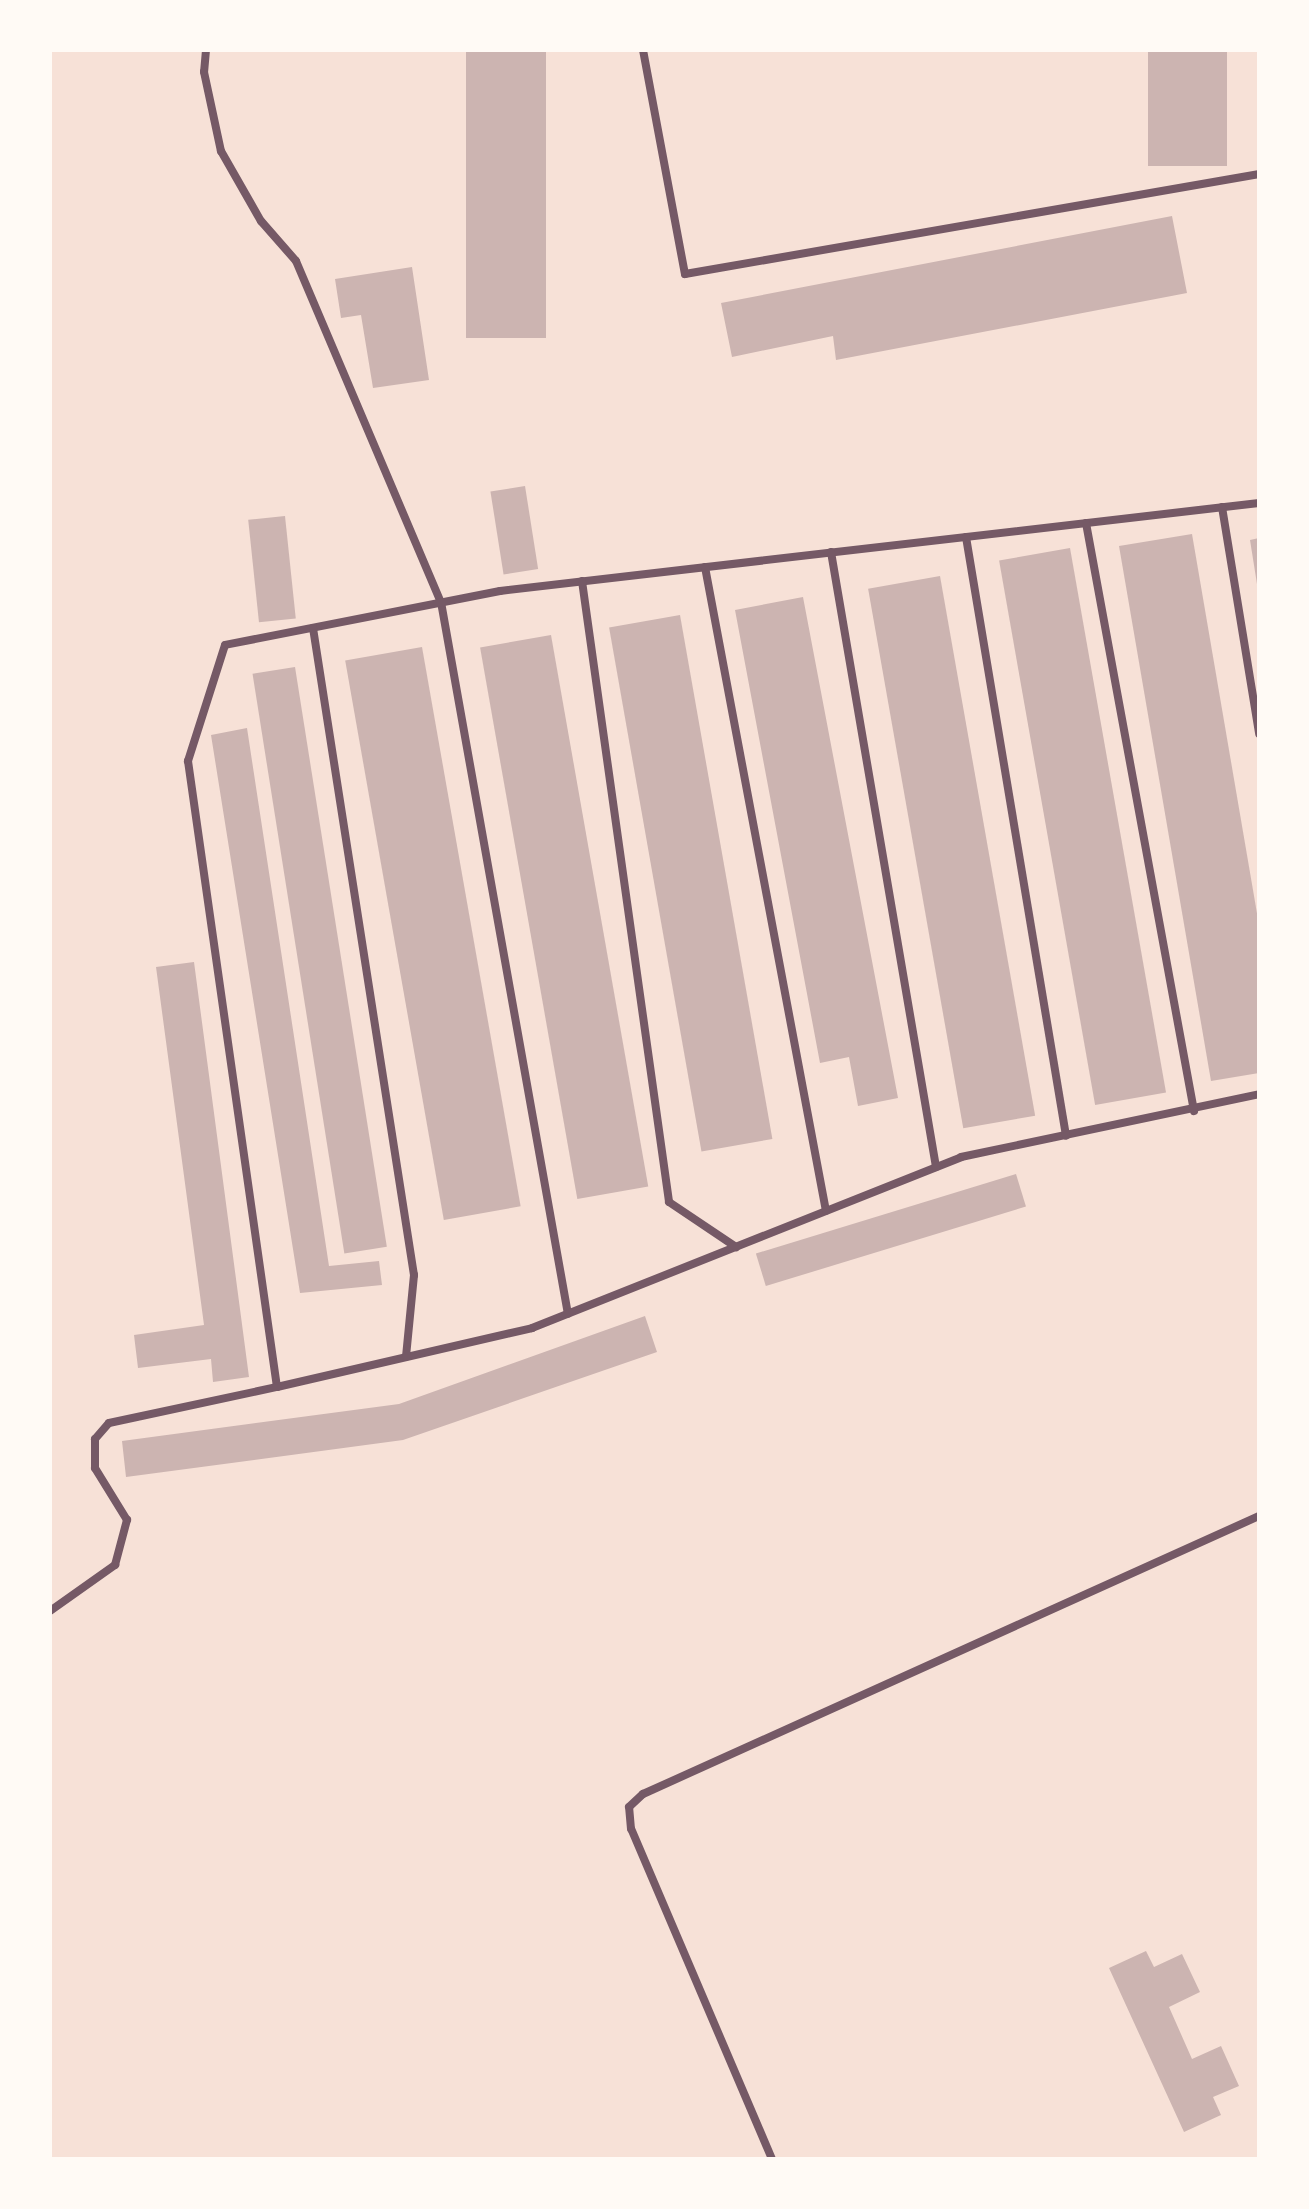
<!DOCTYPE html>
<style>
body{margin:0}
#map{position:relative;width:1309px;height:2209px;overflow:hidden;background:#f7e1d7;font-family:"Open Sans",sans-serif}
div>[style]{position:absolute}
.building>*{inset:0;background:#ccb4b1;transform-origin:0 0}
.service>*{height:8px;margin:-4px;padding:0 4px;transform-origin:4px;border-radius:4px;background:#755966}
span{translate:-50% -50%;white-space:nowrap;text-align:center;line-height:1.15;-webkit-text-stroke:10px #fffaf5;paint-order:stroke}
.frame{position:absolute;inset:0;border:52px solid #fffaf5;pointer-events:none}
</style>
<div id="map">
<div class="building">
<div style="left:466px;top:50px;width:80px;height:288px"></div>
<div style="left:1148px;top:50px;width:79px;height:116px"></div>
<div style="clip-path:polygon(1172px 216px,1187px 293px,836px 360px,833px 336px,732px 357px,721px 303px)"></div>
<div style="clip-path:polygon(412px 267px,429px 380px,373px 388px,361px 315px,341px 318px,335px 279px)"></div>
<div style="left:525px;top:486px;width:84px;height:35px;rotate:81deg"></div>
<div style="left:285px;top:516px;width:103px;height:37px;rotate:84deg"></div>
<div style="clip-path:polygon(1192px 534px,1259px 925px,1259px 1073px,1211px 1081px,1119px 546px)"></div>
<div style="clip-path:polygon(1259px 538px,1259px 583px,1257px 584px,1250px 540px)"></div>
<div style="left:1070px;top:548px;width:553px;height:72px;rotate:80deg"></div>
<div style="left:940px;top:576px;width:548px;height:73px;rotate:80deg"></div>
<div style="clip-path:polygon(803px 597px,898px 1098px,858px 1106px,849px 1057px,820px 1063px,735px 610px)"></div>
<div style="left:680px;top:615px;width:532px;height:72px;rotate:80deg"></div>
<div style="left:551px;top:635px;width:560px;height:72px;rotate:80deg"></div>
<div style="left:422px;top:647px;width:568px;height:78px;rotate:80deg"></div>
<div style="left:295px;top:667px;width:587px;height:43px;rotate:81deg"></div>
<div style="clip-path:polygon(247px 728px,329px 1266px,379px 1261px,382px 1285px,300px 1293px,211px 735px)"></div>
<div style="clip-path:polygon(194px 962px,249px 1377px,213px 1382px,211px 1359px,138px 1368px,134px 1335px,204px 1325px,156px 967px)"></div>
<div style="left:1016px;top:1174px;width:34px;height:272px;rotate:73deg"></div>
<div style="clip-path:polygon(645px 1316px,657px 1352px,403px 1440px,126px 1477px,122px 1441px,399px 1404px)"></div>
<div style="clip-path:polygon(1146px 1951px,1154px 1967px,1182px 1954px,1200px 1992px,1169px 2007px,1192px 2059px,1221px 2046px,1239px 2086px,1213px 2097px,1221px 2115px,1184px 2132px,1109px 1968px)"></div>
</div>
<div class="service">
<div style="left:206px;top:50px;width:22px;rotate:95deg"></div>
<div style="left:204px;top:72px;width:81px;rotate:77.9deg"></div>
<div style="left:221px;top:151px;width:81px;rotate:60.3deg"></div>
<div style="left:261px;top:221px;width:53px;rotate:48.8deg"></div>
<div style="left:296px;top:261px;width:371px;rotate:67deg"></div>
<div style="left:441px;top:602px;width:723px;rotate:79.89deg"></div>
<div style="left:643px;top:50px;width:228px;rotate:79.4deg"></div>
<div style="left:685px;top:274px;width:583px;rotate:-9.88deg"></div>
<div style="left:1259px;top:503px;width:764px;rotate:173.39deg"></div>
<div style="left:500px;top:591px;width:280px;rotate:168.9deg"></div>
<div style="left:225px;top:645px;width:122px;rotate:107.7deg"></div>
<div style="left:188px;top:761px;width:632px;rotate:81.91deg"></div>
<div style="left:277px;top:1387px;width:262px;rotate:-13deg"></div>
<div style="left:532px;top:1328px;width:462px;rotate:-21.7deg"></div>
<div style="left:961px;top:1157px;width:305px;rotate:-11.9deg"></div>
<div style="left:1222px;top:507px;width:230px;rotate:80.7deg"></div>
<div style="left:1086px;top:523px;width:598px;rotate:79.59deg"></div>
<div style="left:966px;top:537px;width:607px;rotate:80.52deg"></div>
<div style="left:831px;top:552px;width:624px;rotate:80.31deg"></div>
<div style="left:705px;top:567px;width:655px;rotate:79.36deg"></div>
<div style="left:582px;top:581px;width:627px;rotate:82.02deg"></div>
<div style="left:669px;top:1202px;width:81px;rotate:33.9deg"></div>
<div style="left:313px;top:628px;width:655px;rotate:81.13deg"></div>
<div style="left:414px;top:1275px;width:82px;rotate:95.6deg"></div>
<div style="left:50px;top:1611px;width:80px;rotate:-35.3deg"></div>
<div style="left:115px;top:1565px;width:47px;rotate:-75.1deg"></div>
<div style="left:127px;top:1520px;width:61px;rotate:-121.6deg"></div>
<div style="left:95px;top:1468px;width:29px;rotate:-90deg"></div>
<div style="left:95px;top:1439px;width:21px;rotate:-49deg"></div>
<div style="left:109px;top:1423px;width:172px;rotate:-12.1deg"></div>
<div style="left:772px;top:2159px;width:359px;rotate:-113.1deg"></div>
<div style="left:631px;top:1829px;width:22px;rotate:-95deg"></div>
<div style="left:629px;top:1807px;width:19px;rotate:-43deg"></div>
<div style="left:643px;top:1794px;width:676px;rotate:-24.29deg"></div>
</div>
<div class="frame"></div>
</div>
